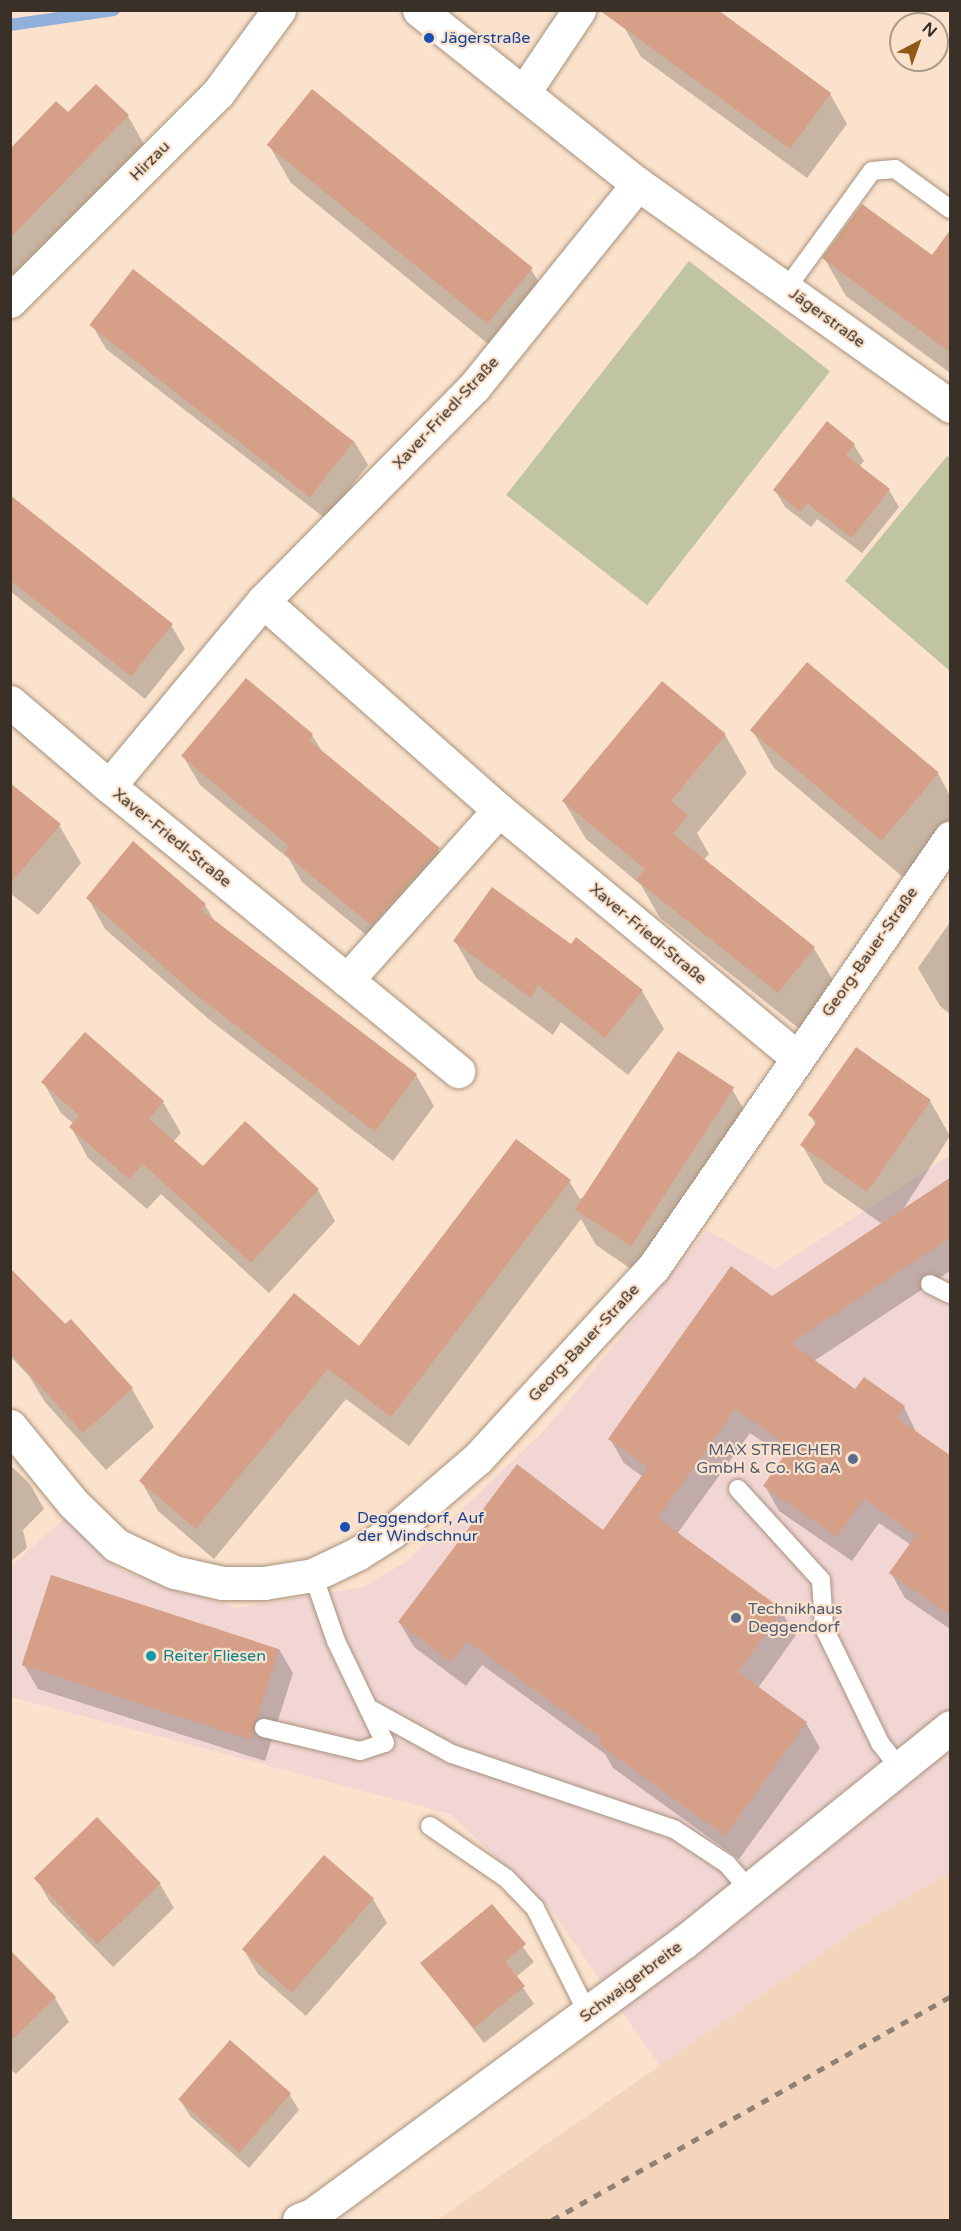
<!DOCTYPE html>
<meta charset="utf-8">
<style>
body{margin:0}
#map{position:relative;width:961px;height:2231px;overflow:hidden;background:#fbe2cc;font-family:"Varela Round",sans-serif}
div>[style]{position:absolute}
.commercial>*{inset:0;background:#f1d6d4}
.built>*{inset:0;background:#f2d5ba}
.green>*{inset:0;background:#c1c4a0;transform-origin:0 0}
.shadow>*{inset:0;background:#0003}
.stream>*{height:12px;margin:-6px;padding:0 6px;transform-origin:6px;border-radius:6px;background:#90afdb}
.building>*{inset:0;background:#d5a087;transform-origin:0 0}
.roads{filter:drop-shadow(0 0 2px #a8927d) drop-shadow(0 0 2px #a8927d)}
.lane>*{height:18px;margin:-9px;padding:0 9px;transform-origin:9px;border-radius:9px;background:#fff}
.street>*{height:33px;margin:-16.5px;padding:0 16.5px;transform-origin:16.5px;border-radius:16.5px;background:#fff}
.rail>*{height:4.5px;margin-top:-2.25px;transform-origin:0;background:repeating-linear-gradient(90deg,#908072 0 8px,transparent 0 16px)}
.dots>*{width:16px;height:16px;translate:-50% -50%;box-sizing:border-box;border:3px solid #fbe2cc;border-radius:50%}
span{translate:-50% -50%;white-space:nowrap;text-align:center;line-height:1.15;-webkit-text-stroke:4.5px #fbe2cc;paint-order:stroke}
.transit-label{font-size:16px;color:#164399}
.left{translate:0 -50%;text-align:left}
.street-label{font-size:16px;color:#393028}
.service-label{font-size:16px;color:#4e5e75}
.right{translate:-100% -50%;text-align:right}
.culture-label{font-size:16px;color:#0d838f}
.frame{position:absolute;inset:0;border:12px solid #393028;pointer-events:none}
.north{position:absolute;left:889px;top:12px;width:60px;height:60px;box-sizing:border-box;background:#fbe2cc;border:2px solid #ad9b8a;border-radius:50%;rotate:41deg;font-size:16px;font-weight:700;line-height:24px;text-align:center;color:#393028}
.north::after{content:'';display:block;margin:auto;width:21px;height:27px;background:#915913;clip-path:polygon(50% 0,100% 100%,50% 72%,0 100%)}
</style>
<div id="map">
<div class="commercial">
<div style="clip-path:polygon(950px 1155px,950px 1872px,876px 1916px,660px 2066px,550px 1908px,450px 1814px,11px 1697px,10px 1567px,66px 1517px,120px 1570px,237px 1608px,363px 1587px,406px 1562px,545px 1430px,707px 1230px,775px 1269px)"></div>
</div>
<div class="built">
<div style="clip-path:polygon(950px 1872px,950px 2220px,437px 2220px,876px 1916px)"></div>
</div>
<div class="green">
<div style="left:689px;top:261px;width:179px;height:297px;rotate:38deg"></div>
<div style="clip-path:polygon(947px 456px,950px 458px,950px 671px,845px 581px)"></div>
</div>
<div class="shadow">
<div style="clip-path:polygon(624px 27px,830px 94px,847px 124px,807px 178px,641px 57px)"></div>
<div style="clip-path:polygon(68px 114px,128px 116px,145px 146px,17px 278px,10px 272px,10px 151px)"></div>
<div style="clip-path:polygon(269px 145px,531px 269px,553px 307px,509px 361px,291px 183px)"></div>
<div style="clip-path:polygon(824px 258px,950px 272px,950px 373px,846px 296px)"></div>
<div style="clip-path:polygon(92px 325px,354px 441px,368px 465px,326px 519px,106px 349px)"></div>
<div style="clip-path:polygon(854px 445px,864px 461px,859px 467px,889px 490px,899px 507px,862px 553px,817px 519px,811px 527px,785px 507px,775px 490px)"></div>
<div style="clip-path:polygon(10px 496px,171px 625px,185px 649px,145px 699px,10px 591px)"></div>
<div style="clip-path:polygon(246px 681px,312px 735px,323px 753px,438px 849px,455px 878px,388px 953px,302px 882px,289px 859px,200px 785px,183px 756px)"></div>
<div style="clip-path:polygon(752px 730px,938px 773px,950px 796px,950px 822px,904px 878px,774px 768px)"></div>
<div style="clip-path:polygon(725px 735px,747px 773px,697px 833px,709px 854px,704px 860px,814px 948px,836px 986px,801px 1030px,660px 918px,641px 885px,586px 839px,564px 802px)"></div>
<div style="clip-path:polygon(10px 785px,59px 825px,81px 863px,38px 915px,10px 893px)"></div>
<div style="clip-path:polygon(88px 898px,205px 905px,215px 922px,416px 1075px,434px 1106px,393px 1161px,211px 1021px,105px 929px)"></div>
<div style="clip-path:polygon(950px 922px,950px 1014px,940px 1006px,918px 968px)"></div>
<div style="clip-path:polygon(577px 939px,642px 991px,664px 1029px,628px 1075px,561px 1022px,553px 1035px,477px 979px,455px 941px,571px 946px)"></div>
<div style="clip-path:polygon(85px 1034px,163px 1102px,181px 1133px,173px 1142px,203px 1168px,318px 1190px,335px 1221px,269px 1293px,161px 1194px,147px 1209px,88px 1158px,71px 1127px,74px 1124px,61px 1113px,43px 1082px)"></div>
<div style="clip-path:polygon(856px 1049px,930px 1101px,950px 1136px,902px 1211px,950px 1179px,950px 1271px,814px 1361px,855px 1391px,904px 1407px,917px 1434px,950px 1458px,950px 1629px,905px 1598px,891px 1573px,911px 1545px,879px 1523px,852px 1561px,779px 1511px,765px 1486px,785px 1457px,750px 1433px,677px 1534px,781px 1611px,796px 1635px,758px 1688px,806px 1723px,820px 1748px,739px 1859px,613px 1768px,605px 1754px,482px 1665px,466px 1686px,414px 1647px,400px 1623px,604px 1532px,643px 1477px,624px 1463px,610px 1439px,772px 1297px,882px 1224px,824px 1183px,802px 1145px,816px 1125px,810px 1115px)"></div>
<div style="clip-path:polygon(732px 1089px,754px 1127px,650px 1282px,596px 1245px,581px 1219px,409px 1446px,346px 1399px,214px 1559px,158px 1511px,141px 1481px,359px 1348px,569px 1181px,580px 1199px)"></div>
<div style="clip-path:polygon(10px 1270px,132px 1389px,154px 1427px,106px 1470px,45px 1402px,29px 1376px,10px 1356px)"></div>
<div style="clip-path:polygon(10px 1465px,30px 1484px,44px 1509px,23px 1530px,27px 1548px,10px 1562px)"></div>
<div style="clip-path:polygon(279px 1649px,293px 1673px,265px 1761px,38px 1689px,24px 1665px)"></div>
<div style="clip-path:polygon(97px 1819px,160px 1884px,174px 1908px,113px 1967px,50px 1902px,36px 1878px)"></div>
<div style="clip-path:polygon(373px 1899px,387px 1923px,306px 2016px,258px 1974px,244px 1950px)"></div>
<div style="clip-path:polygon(492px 1906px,534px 1962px,516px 1977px,534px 2004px,484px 2043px,422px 1963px)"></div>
<div style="clip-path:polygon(10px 1952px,55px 1998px,69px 2022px,16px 2074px,10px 2069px)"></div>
<div style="clip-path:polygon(289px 2094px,299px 2110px,249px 2168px,190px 2116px,180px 2100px)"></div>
</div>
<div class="stream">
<div style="left:10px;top:25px;width:105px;rotate:-8.2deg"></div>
</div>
<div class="building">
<div style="clip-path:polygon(599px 10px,718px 10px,831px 93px,790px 149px)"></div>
<div style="clip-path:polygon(96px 84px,129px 115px,10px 238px,10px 149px,56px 101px,68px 112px)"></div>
<div style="left:312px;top:89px;width:284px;height:72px;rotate:39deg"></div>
<div style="clip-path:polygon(862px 204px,932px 255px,951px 229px,951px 353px,822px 258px)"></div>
<div style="left:133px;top:269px;width:280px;height:71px;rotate:38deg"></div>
<div style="clip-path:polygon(827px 421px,855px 444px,846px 455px,890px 489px,852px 538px,807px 503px,801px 512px,773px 490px)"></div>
<div style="clip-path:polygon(10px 495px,173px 624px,131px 676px,10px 580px)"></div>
<div style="left:807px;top:662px;width:172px;height:89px;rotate:40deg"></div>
<div style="clip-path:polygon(246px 678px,313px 734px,309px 740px,440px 848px,371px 925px,284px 853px,289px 846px,181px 756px)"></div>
<div style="clip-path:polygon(662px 681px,726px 734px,671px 801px,688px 815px,673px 834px,815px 947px,778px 993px,636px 880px,645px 869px,562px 801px)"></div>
<div style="clip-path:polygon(10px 783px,61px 824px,10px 884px)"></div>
<div style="clip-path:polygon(133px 841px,206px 904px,201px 910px,417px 1074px,375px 1132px,191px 991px,86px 898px)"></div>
<div style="clip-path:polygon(492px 887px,571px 944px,576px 937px,643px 990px,605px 1038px,538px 985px,531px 998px,453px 941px)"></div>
<div style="clip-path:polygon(85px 1032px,164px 1101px,149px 1119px,203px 1166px,245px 1121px,319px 1189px,251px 1263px,143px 1164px,129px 1179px,69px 1127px,79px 1115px,41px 1082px)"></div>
<div style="clip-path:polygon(856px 1047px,931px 1100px,867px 1192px,800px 1145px,817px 1121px,808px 1115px)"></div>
<div style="left:678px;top:1051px;width:67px;height:189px;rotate:33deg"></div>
<div style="clip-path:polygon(516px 1139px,571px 1180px,391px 1417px,328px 1369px,196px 1529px,139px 1481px,294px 1293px,359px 1346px)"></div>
<div style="clip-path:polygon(951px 1177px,951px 1237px,791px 1343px,855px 1389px,864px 1377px,905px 1406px,897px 1418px,951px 1456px,951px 1616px,889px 1573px,916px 1535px,864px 1499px,837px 1537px,763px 1486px,790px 1447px,735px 1409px,658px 1518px,783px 1610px,738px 1672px,807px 1722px,725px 1836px,597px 1743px,601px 1738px,467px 1641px,451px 1662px,398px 1622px,517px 1464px,603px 1530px,648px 1467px,608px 1439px,731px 1266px,772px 1296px)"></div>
<div style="clip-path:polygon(10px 1268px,65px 1324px,71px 1319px,133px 1388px,83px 1433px,10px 1353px)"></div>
<div style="left:51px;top:1575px;width:240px;height:95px;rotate:18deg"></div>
<div style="left:97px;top:1817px;width:92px;height:88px;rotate:46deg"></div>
<div style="left:324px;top:1855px;width:66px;height:125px;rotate:41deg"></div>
<div style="clip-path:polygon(492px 1904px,526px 1944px,505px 1962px,525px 1986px,474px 2028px,420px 1963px)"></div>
<div style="clip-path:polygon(10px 1950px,56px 1997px,10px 2042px)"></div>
<div style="left:230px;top:2040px;width:81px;height:79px;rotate:41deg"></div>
</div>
<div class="roads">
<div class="lane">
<div style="left:786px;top:289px;width:146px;rotate:-53.9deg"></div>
<div style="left:872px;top:171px;width:23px;rotate:-5deg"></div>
<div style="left:895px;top:169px;width:68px;rotate:36deg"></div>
<div style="left:930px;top:1284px;width:22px;rotate:27deg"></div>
<div style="left:738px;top:1489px;width:123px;rotate:47.6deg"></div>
<div style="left:821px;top:1580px;width:48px;rotate:86.4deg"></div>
<div style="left:824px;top:1628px;width:128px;rotate:64deg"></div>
<div style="left:880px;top:1743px;width:29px;rotate:52deg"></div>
<div style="left:370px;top:1709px;width:94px;rotate:28.8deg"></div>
<div style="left:452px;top:1754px;width:234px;rotate:18.7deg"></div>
<div style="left:674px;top:1829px;width:64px;rotate:33.4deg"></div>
<div style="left:727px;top:1864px;width:33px;rotate:49deg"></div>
<div style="left:264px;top:1728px;width:99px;rotate:13.5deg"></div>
<div style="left:360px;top:1751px;width:26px;rotate:-18deg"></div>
<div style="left:385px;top:1743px;width:113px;rotate:-115.7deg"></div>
<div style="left:336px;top:1641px;width:70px;rotate:-109.2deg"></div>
<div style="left:430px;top:1826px;width:92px;rotate:34.4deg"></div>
<div style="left:506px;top:1878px;width:42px;rotate:46deg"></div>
<div style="left:535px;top:1908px;width:119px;rotate:63.4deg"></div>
</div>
<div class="street">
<div style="left:419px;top:10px;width:280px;rotate:38.5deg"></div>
<div style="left:638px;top:184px;width:383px;rotate:35.4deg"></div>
<div style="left:524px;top:92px;width:99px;rotate:-56.1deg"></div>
<div style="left:10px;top:301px;width:294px;rotate:-45deg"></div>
<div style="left:218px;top:93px;width:103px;rotate:-53.7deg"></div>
<div style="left:10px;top:702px;width:130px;rotate:40.3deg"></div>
<div style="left:109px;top:786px;width:241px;rotate:-50.2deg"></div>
<div style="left:263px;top:601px;width:301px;rotate:-45.4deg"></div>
<div style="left:474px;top:387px;width:261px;rotate:-51.1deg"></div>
<div style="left:109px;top:786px;width:307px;rotate:39.2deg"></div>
<div style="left:347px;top:980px;width:228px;rotate:-48.2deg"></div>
<div style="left:499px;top:810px;width:315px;rotate:-138.5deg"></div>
<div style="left:499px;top:810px;width:386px;rotate:39.7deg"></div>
<div style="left:347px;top:980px;width:144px;rotate:39.3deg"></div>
<div style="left:10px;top:1426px;width:99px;rotate:50.7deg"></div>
<div style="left:73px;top:1503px;width:60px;rotate:44.3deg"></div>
<div style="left:116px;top:1545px;width:64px;rotate:25deg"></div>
<div style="left:174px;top:1572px;width:49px;rotate:12.9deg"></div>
<div style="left:222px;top:1583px;width:42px"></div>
<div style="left:264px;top:1583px;width:50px;rotate:-9.3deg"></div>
<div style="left:313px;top:1575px;width:49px;rotate:-25.5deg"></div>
<div style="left:357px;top:1554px;width:41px;rotate:-32.2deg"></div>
<div style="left:392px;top:1532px;width:113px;rotate:-40.7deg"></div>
<div style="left:478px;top:1458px;width:258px;rotate:-47.4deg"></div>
<div style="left:653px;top:1268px;width:523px;rotate:-55.37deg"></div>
<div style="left:299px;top:2220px;width:14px;rotate:-21deg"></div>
<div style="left:312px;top:2215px;width:461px;rotate:-36.3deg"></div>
<div style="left:684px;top:1942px;width:342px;rotate:-38.9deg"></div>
</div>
</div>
<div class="rail">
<div style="left:552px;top:2220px;width:456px;rotate:-29.3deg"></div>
</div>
<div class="dots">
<div style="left:429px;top:38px;background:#1a4fb4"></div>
<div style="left:853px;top:1459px;background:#5c6f8a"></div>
<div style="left:345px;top:1527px;background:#1a4fb4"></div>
<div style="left:736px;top:1618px;background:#5c6f8a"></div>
<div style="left:151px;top:1656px;background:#0f9aa8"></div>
</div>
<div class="transit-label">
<span class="left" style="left:441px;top:38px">Jägerstraße</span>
<span class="left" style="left:357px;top:1527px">Deggendorf, Auf<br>der Windschnur</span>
</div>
<div class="street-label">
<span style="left:150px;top:161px;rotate:-45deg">Hirzau</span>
<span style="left:827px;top:318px;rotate:36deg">Jägerstraße</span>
<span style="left:446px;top:413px;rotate:-47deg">Xaver-Friedl-Straße</span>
<span style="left:172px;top:838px;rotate:39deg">Xaver-Friedl-Straße</span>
<span style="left:648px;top:934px;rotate:40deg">Xaver-Friedl-Straße</span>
<span style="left:870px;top:952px;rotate:-55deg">Georg-Bauer-Straße</span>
<span style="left:584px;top:1343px;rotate:-47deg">Georg-Bauer-Straße</span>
<span style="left:631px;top:1982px;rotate:-37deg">Schwaigerbreite</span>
</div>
<div class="service-label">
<span class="right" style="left:841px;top:1459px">MAX STREICHER<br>GmbH &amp; Co. KG aA</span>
<span class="left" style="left:748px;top:1618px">Technikhaus<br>Deggendorf</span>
</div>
<div class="culture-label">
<span class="left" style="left:163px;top:1656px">Reiter Fliesen</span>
</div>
<div class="frame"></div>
<div class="north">N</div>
</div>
